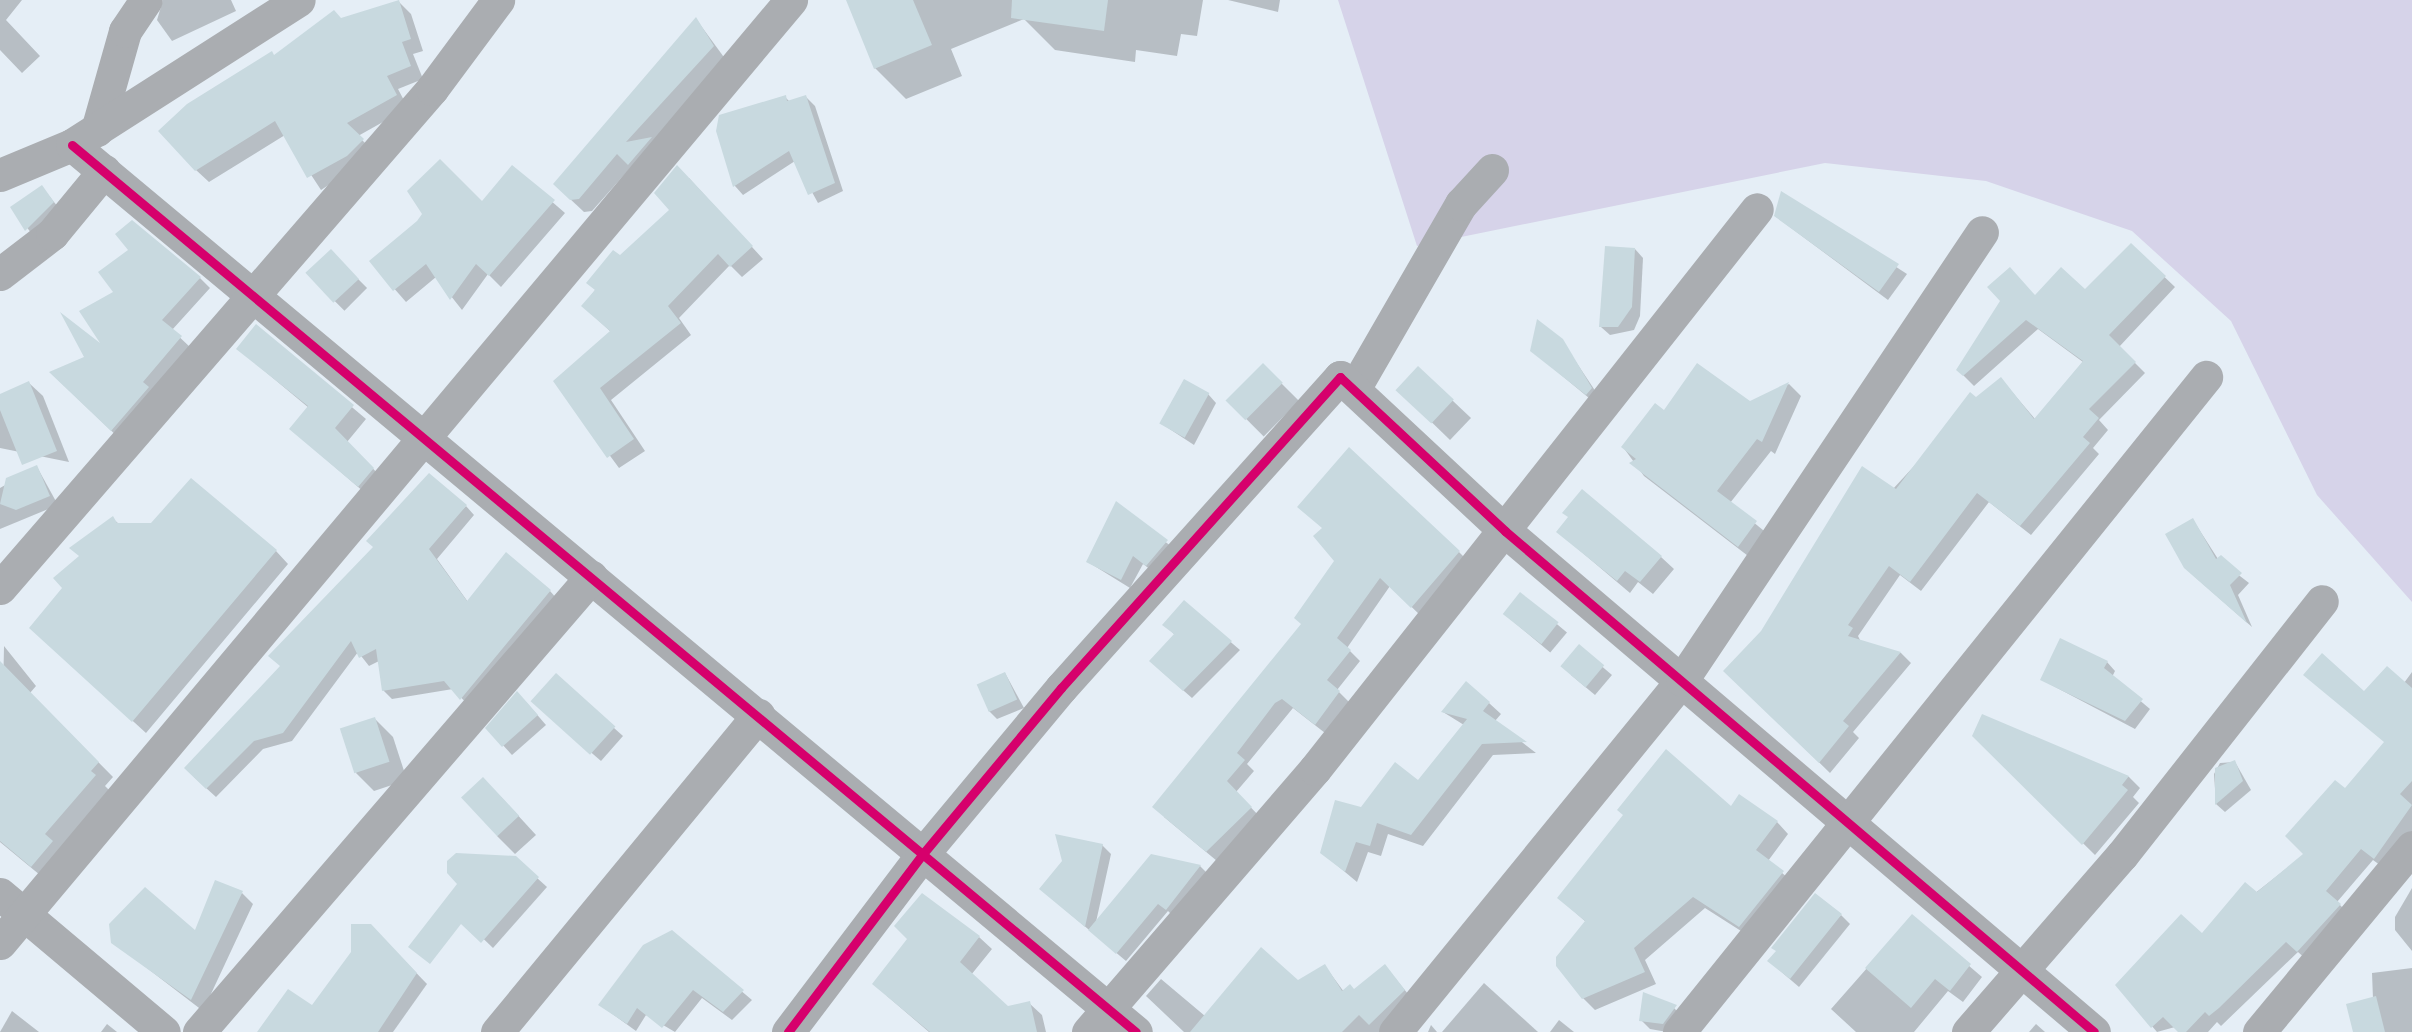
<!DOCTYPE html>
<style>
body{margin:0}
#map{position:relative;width:2412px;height:1032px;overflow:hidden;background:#e5eef6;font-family:"PT Sans Narrow",sans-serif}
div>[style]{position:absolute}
.green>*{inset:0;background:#d6d3e9}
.shadow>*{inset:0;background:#0003;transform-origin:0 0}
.building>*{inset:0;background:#c8d9df;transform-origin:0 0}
.street>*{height:33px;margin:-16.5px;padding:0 16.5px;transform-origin:16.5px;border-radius:16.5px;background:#aaadb1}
.cycleway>*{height:9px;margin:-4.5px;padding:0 4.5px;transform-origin:4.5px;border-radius:4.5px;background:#d6006c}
span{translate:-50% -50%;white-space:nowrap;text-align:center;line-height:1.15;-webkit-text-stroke:6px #fff;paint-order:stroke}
</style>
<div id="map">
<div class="green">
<div style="clip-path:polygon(1338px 0,2412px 0,2412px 602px,2317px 495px,2231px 321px,2132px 231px,1986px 181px,1825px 163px,1417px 246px)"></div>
</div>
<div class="shadow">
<div style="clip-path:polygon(0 0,22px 0,6px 20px,40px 56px,22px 73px,0 50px)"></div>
<div style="clip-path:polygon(163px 0,231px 0,236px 11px,172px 41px,157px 20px)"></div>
<div style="clip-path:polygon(847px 0,1203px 0,1197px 36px,1181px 34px,1177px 56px,1136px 50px,1135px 62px,1055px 50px,1024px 19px,951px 49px,962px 76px,906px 99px,875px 68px)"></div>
<div style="clip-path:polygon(1228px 0,1280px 0,1278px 12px)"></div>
<div style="clip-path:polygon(399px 2px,411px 14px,423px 51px,413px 54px,423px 79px,398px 89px,408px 108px,358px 136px,375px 153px,371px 157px,321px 190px,285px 135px,209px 182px,196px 170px,275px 56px,341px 20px)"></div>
<div style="clip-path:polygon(696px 19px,726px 60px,592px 211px,584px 212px,568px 197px)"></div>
<div style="clip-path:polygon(785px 97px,790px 102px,806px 97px,815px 106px,843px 191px,818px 203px,795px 161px,743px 195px,735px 186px,718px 131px)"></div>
<div style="clip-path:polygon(512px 167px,565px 213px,501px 287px,488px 274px,462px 310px,436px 277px,406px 302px,371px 262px,482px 203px)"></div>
<div style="clip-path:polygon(689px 178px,763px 259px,742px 277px,730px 265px,679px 318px,691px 335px,611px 400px,645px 451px,619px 468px,555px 381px,611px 332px,583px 306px,620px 257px,672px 210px)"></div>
<div style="clip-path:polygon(42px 187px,62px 212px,35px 238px,12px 208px)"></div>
<div style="clip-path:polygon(1782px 193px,1907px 274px,1888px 300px,1775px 216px)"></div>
<div style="clip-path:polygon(2131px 245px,2175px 287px,2119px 347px,2145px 373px,2099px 420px,2108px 430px,2093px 448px,2099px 454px,2031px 535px,1989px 502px,1921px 591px,1900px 575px,1858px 636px,1861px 642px,1901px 653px,1911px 663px,1853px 732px,1859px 738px,1830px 773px,1725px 671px,1976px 399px,2001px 379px,2035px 419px,2083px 362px,2038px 329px,1974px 386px,1958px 370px,2035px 296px,2085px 291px)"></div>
<div style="clip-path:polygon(1635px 249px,1643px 258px,1640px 316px,1634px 330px,1610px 335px,1601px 327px)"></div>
<div style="left:331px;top:252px;width:51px;height:32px;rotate:45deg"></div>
<div style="clip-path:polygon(200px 278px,210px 288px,172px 330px,191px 348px,122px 441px,51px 373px,105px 348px,115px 292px)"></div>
<div style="clip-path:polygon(256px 326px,366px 419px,347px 442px,386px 482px,372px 499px,291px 429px,309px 408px,238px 349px)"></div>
<div style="clip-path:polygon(1562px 341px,1600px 398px,1595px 403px,1531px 350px)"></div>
<div style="left:1263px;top:365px;width:51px;height:50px;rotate:45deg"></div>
<div style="clip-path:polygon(1418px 368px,1471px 418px,1450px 440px,1416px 407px)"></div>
<div style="clip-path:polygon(29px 383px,43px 396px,69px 462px,0 448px,0 395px)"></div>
<div style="clip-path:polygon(1789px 384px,1801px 396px,1775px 454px,1771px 451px,1730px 503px,1769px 535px,1752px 559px,1644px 476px,1623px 447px,1664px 412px,1750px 403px)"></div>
<div style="clip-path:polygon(1208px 394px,1216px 403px,1194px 445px,1162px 424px)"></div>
<div style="clip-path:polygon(37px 467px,58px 505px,0 529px,0 488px)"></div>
<div style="clip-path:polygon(1116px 504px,1176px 550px,1155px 573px,1143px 564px,1130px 588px,1088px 562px)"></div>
<div style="clip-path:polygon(466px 506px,474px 515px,437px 559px,468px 602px,550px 591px,558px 600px,470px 707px,453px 689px,392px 699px,383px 690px,379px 661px,369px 666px,358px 652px,292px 741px,263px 749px,216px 797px,194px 777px)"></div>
<div style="clip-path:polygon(112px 518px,119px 524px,276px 551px,288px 564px,146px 733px,44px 640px,80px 557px)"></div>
<div style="clip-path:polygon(2193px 520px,2218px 559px,2249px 583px,2238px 595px,2252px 627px,2194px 576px)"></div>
<div style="clip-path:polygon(1558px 532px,1661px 557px,1674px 569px,1653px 594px,1638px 582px,1630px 593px)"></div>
<div style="clip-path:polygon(1459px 552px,1469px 562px,1422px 617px,1390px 586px,1347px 648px,1360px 661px,1337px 690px,1349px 702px,1325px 733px,1293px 708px,1247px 764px,1254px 771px,1236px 792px,1261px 818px,1217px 861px,1164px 817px,1302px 624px,1336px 561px)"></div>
<div style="left:1521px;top:594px;width:60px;height:26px;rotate:40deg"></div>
<div style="clip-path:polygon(1184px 602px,1240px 650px,1192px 698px,1160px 670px,1175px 635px,1165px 625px)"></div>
<div style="clip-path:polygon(4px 646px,36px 686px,30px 693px,113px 777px,105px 786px,109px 790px,46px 880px,0 842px)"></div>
<div style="clip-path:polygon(1579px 647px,1612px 675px,1595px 695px,1571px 675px)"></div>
<div style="clip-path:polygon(2107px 662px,2115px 671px,2112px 677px,2150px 709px,2135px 729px,2042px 680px)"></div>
<div style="clip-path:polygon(2412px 672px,2412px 846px,2388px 871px,2373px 860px,2337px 902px,2351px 916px,2309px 962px,2298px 952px,2221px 1026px,2217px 1022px,2208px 1032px,2180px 1032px,2175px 1027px,2157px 1032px,2117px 985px,2202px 935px,2305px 854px,2345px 790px,2385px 743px,2365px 693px,2404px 683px)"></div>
<div style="clip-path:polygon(1005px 673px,1024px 708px,997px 719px,988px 710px)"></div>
<div style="clip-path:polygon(526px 702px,546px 725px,512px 755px,487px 728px)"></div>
<div style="clip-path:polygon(1489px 703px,1501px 714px,1495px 721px,1536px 753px,1493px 755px,1423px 846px,1388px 834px,1381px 856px,1368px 852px,1357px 882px,1321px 852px,1361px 809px,1419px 782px,1464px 725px,1443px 712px)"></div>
<div style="clip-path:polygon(542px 710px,614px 728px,623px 736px,601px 761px)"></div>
<div style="clip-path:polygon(1983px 716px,2129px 777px,2140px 788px,2133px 797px,2139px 803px,2095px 855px,1974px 736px)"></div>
<div style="clip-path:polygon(375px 719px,393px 737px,407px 780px,374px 791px,356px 773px)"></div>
<div style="clip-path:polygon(2235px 762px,2251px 790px,2225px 812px,2216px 804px,2214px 774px,2220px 763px)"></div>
<div style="clip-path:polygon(501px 797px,536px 835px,515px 854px,497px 836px)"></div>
<div style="clip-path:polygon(1731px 808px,1777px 822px,1788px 834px,1768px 861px,1795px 884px,1752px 938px,1705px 908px,1645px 960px,1656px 984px,1595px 1010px,1583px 998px,1586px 922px,1559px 898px)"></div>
<div style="clip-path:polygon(1102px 845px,1111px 854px,1096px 922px,1152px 856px,1200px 866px,1209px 875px,1175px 918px,1168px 911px,1126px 961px,1050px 897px,1064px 861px)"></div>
<div style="clip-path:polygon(515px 858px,547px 887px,493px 948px,445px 902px)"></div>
<div style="clip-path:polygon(2412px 888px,2412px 951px,2395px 930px,2395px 917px)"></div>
<div style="clip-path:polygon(242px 893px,253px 904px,203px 1011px,113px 942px,195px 932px)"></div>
<div style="clip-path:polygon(1841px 915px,1850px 924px,1799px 987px,1778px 969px)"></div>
<div style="clip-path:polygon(1912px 917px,1982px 977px,1963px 1002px,1948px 991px,1914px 1032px,1856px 1032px,1831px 1009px)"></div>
<div style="clip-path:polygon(371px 926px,427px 984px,393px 1032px,322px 1032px)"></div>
<div style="clip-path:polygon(671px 932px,752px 1000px,732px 1020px,702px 998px,675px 1032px,646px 1015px,636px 1031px,600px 1005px)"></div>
<div style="clip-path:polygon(979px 937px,992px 949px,971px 975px,1007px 1008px,1029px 1003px,1042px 1015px,1046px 1032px,929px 1032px,887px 996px)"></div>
<div style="clip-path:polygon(1325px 966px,1344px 992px,1354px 991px,1385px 966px,1413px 1000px,1388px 1032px,1184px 1032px,1146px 996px,1161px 979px,1205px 1016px,1298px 982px)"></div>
<div style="clip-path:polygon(2412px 968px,2412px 1032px,2354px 1032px,2373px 999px,2372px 973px)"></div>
<div style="clip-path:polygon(1484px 983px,1538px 1032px,1442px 1032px)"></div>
<div style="clip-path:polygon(1669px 1003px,1678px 1012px,1667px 1032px,1650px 1029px,1641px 1020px)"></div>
<div style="clip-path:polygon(12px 1011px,39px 1032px,0 1032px)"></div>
<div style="clip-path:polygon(1559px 1020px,1574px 1032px,1550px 1032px)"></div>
<div style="clip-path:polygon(107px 1024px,117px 1032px,101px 1032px)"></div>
<div style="clip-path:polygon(2036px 1024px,2045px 1032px,2029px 1032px)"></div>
<div style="clip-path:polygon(1431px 1025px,1437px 1032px,1428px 1032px)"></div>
</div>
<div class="building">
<div style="clip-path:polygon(399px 0,411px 39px,402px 42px,411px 66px,387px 76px,397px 95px,347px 123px,364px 139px,347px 156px,307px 178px,275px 121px,195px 171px,158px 131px,187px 104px,272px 51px,274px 55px,334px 10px,341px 18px)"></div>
<div style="clip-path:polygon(846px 0,913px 0,932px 45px,874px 69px)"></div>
<div style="clip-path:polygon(1012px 0,1108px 0,1104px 31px,1011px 18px)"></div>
<div style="clip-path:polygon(696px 17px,714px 46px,626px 142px,652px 137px,628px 165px,617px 154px,579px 199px,570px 200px,553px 184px)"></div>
<div style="clip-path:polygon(786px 95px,787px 101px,806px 95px,835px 183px,808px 195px,789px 151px,733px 187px,716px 131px,719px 115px)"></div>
<div style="clip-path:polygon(440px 159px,482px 201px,512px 165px,555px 200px,489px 276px,476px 264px,450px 300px,426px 264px,393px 291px,369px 261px,417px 221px,422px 214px,407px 191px)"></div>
<div style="clip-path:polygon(677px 165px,753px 246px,730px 267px,718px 254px,668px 306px,681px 323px,600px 388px,634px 439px,607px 458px,553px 381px,610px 331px,581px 306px,595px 290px,586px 283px,613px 250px,620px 255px,669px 210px,654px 193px)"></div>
<div style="clip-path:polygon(42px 185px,54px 202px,25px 231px,10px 207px)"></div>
<div style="clip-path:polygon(1781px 191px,1899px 264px,1879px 292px,1774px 216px)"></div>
<div style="clip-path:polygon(132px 220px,201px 277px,162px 320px,182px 336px,143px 382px,149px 387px,111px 431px,49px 372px,84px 357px,60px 312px,100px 343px,79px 311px,113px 292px,98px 272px,128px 250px,115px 234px)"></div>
<div style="clip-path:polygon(2131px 243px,2166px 276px,2109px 335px,2136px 362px,2089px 409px,2099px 418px,2083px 437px,2090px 443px,2020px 526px,1977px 493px,1910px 582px,1889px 566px,1848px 625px,1853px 628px,1848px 636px,1901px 652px,1843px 721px,1849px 726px,1819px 763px,1723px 671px,1761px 631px,1862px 466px,1896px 489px,1970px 392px,1976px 397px,2001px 377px,2034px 419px,2083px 361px,2026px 320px,1963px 376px,1956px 370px,2000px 301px,1987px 287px,2010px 267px,2035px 295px,2061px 267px,2085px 289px)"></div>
<div style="clip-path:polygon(1605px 246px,1635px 248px,1632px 307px,1618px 327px,1599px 327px)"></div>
<div style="left:331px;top:249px;width:41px;height:35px;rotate:47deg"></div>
<div style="clip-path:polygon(1537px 319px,1563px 339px,1592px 388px,1586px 395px,1530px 351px)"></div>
<div style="clip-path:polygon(256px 324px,354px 405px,335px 428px,374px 468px,358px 487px,289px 429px,308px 406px,236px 349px)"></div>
<div style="left:1263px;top:363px;width:28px;height:53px;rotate:45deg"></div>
<div style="clip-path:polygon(1697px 363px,1750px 401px,1789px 382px,1762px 442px,1757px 439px,1717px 491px,1757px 521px,1738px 547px,1629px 463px,1636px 459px,1621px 447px,1655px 403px,1664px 410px)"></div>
<div style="left:1418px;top:366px;width:49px;height:33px;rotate:43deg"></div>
<div style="left:1184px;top:379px;width:29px;height:51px;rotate:29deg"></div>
<div style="clip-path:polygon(29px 381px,57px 451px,22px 465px,0 410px,0 394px)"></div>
<div style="clip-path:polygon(1349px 447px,1460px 551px,1411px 608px,1380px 578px,1337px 638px,1351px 650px,1327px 680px,1340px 691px,1315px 725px,1282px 699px,1275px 703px,1237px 753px,1245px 760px,1227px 781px,1252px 807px,1206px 852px,1152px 807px,1301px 624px,1294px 618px,1334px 561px,1313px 536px,1322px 528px,1297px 507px)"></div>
<div style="clip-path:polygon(37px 465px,50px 496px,16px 510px,0 504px,6px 478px)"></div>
<div style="clip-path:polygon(429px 473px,467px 505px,429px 549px,467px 601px,506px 552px,551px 590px,460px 700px,444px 681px,382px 691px,376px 649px,359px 658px,351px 641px,283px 733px,254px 741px,206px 789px,184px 768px,280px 666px,268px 656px,373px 547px,366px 541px)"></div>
<div style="clip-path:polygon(191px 478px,277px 550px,132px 722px,29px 628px,62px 588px,53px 578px,79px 556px,69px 548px,113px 516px,117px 523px,151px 523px)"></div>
<div style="clip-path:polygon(1582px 489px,1662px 556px,1640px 582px,1625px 571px,1617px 581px,1556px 532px,1568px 517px,1562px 513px)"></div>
<div style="clip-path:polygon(1116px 501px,1168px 540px,1146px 566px,1133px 556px,1121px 580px,1086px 562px)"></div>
<div style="clip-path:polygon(2193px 518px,2216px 559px,2221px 555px,2242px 573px,2230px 585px,2247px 623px,2184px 568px,2165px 534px)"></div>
<div style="left:1520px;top:592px;width:49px;height:28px;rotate:38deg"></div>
<div style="clip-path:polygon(1184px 600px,1232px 641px,1183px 691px,1149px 661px,1174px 634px,1162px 625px)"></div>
<div style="clip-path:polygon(2060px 638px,2108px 661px,2104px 668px,2143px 699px,2125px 721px,2040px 680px)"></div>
<div style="left:1579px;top:644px;width:33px;height:29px;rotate:40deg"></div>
<div style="clip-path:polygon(2322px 653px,2364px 691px,2387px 666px,2412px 688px,2412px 781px,2400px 794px,2412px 805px,2374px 859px,2361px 849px,2326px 891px,2341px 904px,2297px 952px,2286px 942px,2219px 1008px,2209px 1016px,2205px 1012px,2186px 1032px,2178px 1032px,2163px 1017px,2151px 1028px,2115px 985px,2181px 914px,2202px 933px,2245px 882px,2257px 892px,2303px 854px,2285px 836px,2335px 780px,2345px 788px,2384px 742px,2303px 675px)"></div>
<div style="clip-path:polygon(0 661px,99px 762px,91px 771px,96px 775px,45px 834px,53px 841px,31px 867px,0 841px)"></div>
<div style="left:1005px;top:672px;width:30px;height:31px;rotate:66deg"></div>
<div style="left:556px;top:673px;width:80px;height:38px;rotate:42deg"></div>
<div style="clip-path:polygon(1466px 681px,1490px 702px,1483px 711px,1527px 742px,1482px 744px,1411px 835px,1377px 823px,1370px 846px,1356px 842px,1345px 872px,1320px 853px,1335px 800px,1361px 807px,1395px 762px,1418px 780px,1467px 719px,1441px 712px)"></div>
<div style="clip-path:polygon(517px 691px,538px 715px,502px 747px,485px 728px)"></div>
<div style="clip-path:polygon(1982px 714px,2129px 776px,2122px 785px,2128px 790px,2082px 845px,1972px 736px)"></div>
<div style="left:375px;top:717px;width:47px;height:37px;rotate:72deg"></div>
<div style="clip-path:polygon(1666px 749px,1731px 806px,1739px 794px,1778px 821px,1756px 850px,1784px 871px,1739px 927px,1693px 897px,1634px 948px,1645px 972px,1582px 999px,1556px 966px,1556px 957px,1585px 921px,1557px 898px,1623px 815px,1617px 810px)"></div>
<div style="clip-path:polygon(2235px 760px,2243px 781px,2215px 805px,2215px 768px)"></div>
<div style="left:483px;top:777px;width:53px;height:30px;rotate:47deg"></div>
<div style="clip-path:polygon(1055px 834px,1103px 844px,1085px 927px,1039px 889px,1062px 861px)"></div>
<div style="clip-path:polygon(456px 853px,516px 856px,539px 877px,481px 943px,461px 924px,430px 964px,408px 947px,457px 884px,447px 873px,447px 861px)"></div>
<div style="clip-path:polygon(1151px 854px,1201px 865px,1166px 910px,1158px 904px,1116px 954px,1088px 930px)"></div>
<div style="clip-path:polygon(215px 880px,243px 891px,191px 1000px,111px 943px,109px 924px,145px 887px,195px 930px)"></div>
<div style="clip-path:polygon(922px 893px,980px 936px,960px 962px,1008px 1006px,1030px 1001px,1037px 1032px,930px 1032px,872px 984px,907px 939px,894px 926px)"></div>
<div style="clip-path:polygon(1815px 893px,1842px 914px,1790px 979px,1767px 961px,1776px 951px,1771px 948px)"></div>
<div style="clip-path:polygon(1912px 914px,1971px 964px,1950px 991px,1935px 979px,1911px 1008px,1865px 968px)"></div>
<div style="clip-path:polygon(351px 924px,371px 924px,417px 973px,378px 1032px,257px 1032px,288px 989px,312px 1005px,351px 952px)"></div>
<div style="clip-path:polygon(672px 930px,744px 990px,723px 1012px,693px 990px,662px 1028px,637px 1008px,627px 1024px,598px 1005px,643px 945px)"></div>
<div style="clip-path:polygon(1261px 947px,1298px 980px,1325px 964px,1342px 991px,1350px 984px,1354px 989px,1385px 964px,1405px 990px,1369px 1025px,1359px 1015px,1342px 1032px,1190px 1032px)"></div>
<div style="clip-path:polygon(1643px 992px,1677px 1005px,1663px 1024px,1639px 1021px)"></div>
<div style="clip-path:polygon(2376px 996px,2385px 1032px,2353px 1032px,2346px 1004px)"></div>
</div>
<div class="street">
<div style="left:97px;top:130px;width:103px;rotate:-74.2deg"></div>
<div style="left:125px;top:31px;width:37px;rotate:-56deg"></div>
<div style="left:72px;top:145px;width:1385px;rotate:39.82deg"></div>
<div style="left:0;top:175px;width:78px;rotate:-22.6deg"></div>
<div style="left:72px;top:145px;width:269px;rotate:-32.6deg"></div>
<div style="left:0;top:274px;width:66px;rotate:-37.6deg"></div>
<div style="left:52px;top:234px;width:82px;rotate:-50.5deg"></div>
<div style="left:1354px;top:389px;width:214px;rotate:-60deg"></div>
<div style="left:1461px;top:204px;width:46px;rotate:-47.6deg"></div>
<div style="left:0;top:588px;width:660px;rotate:-49.12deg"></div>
<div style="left:432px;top:89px;width:111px;rotate:-53.4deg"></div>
<div style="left:0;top:894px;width:214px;rotate:40.1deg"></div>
<div style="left:0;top:943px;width:1231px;rotate:-50.01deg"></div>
<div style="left:199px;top:1032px;width:601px;rotate:-49.25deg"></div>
<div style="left:497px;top:1032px;width:411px;rotate:-50.5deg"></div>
<div style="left:788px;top:1032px;width:221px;rotate:-52.9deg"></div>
<div style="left:921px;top:856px;width:219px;rotate:-50.2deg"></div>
<div style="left:1061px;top:688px;width:418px;rotate:-48.1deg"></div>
<div style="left:1340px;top:377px;width:226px;rotate:43deg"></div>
<div style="left:1505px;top:531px;width:773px;rotate:40.38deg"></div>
<div style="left:1088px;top:1032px;width:347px;rotate:-49.2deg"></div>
<div style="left:1315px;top:769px;width:713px;rotate:-51.72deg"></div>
<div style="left:1395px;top:1032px;width:454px;rotate:-50.8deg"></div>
<div style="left:1682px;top:680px;width:539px;rotate:-56.19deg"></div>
<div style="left:1679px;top:1032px;width:841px;rotate:-51.18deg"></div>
<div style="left:1968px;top:1032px;width:235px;rotate:-49deg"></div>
<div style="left:2122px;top:855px;width:323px;rotate:-51.8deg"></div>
<div style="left:2259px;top:1032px;width:240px;rotate:-50.4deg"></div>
</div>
<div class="cycleway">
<div style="left:72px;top:145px;width:1385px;rotate:39.82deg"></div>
<div style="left:788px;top:1032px;width:221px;rotate:-52.9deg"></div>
<div style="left:921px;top:856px;width:219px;rotate:-50.2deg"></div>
<div style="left:1061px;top:688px;width:418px;rotate:-48.1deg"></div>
<div style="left:1340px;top:377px;width:226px;rotate:43deg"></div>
<div style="left:1505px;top:531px;width:773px;rotate:40.38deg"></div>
</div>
</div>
